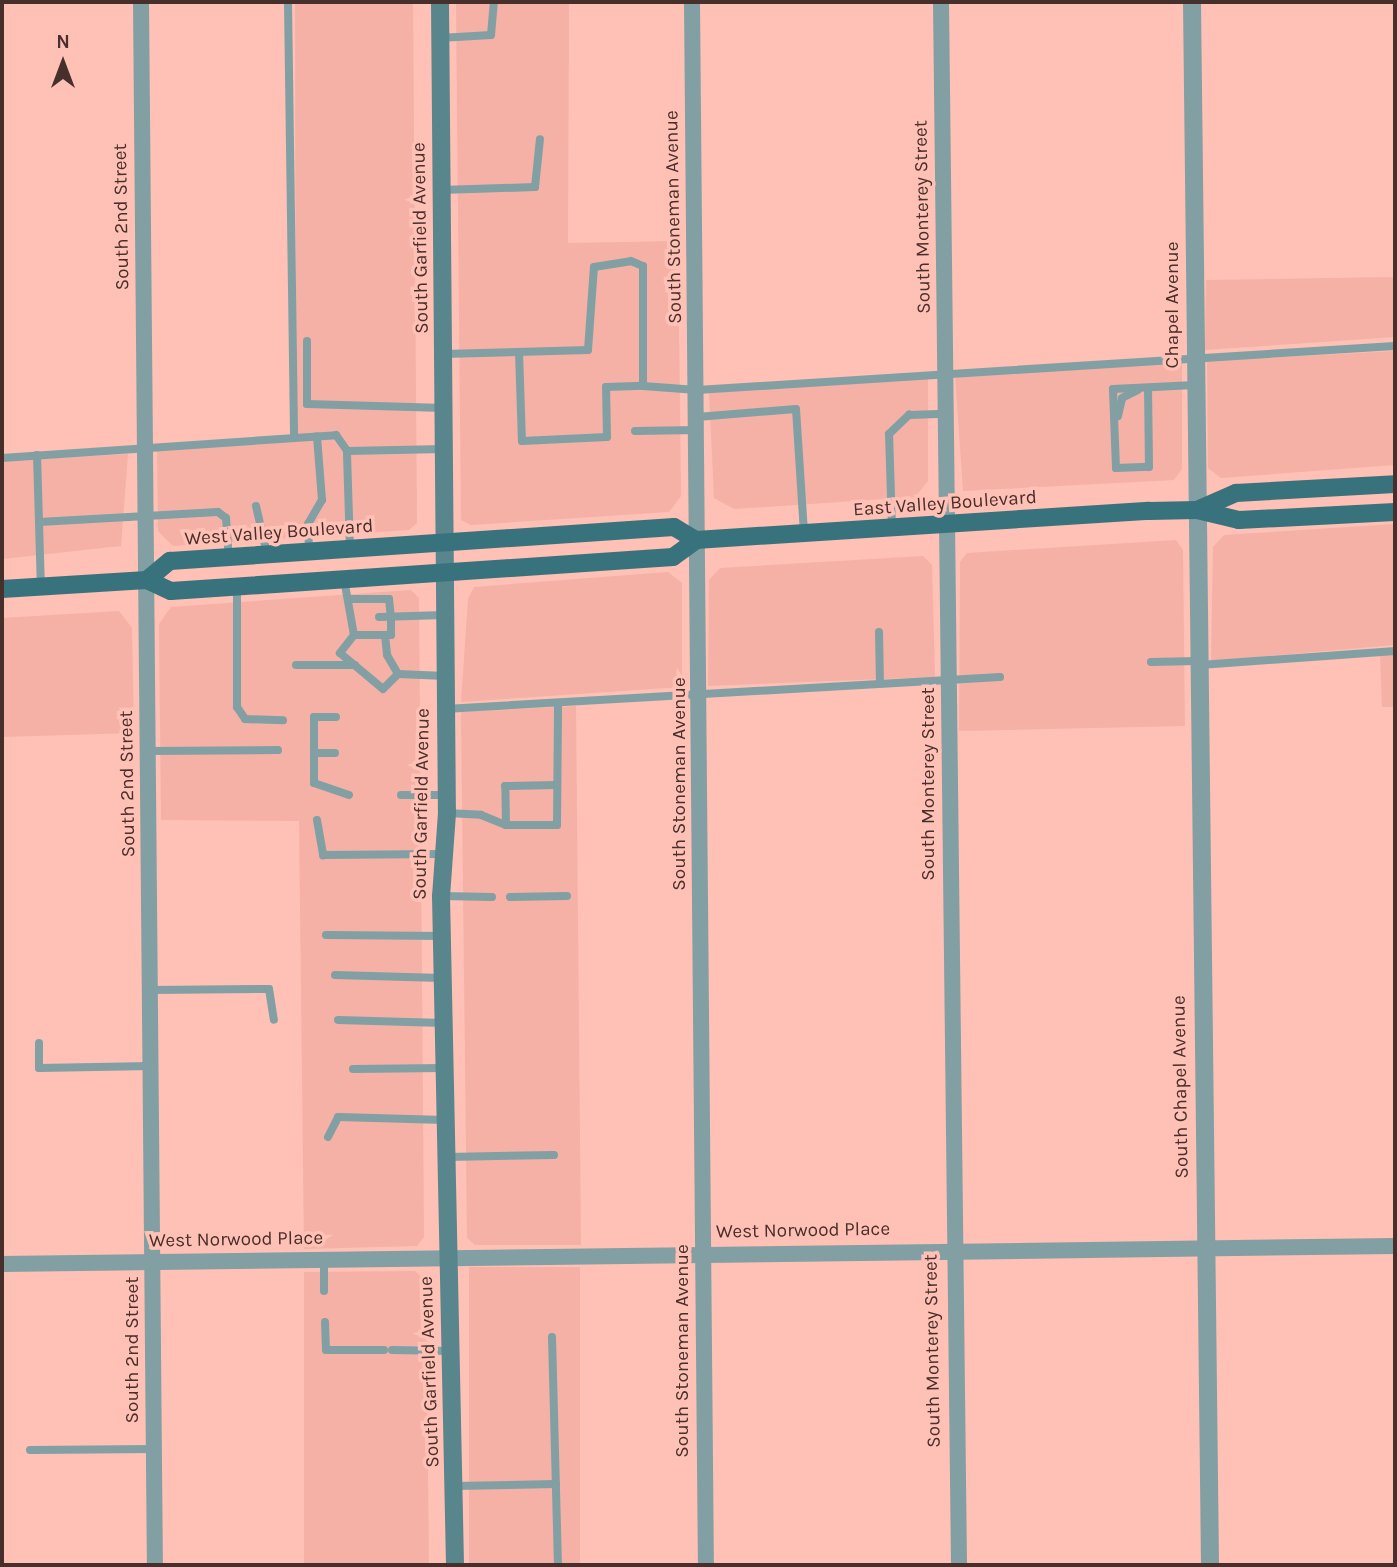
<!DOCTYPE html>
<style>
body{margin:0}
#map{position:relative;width:1397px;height:1567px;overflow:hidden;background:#ffc0b5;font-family:Karla,sans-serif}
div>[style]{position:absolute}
.built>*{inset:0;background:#f5b1a6;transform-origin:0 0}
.service>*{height:8px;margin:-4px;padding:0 4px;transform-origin:4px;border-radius:4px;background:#829fa4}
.minor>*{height:16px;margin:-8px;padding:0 8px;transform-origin:8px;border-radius:8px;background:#829fa4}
.tertiary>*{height:18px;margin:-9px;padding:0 9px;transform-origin:9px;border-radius:9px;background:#829fa4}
.secondary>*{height:18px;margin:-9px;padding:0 9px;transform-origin:9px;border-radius:9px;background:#59858d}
.primary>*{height:18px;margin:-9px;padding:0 9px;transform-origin:9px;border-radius:9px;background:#38737d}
span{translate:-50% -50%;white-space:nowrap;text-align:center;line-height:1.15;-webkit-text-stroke:7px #ffc0b5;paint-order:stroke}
.street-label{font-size:19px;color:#472f2b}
.frame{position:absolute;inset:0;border:4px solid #472f2b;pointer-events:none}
.north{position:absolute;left:28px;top:28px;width:70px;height:70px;-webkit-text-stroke:5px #ffc0b5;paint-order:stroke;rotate:0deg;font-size:19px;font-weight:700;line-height:28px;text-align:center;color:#472f2b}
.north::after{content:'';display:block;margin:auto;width:24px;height:32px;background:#472f2b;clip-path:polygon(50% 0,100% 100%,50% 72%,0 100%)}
</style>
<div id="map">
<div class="built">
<div style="clip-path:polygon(295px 2px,413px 2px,417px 523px,409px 530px,173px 546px,158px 531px,157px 449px,296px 439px)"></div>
<div style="clip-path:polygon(456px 2px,569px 2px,568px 243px,678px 241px,681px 496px,669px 512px,471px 525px,461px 520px)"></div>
<div style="clip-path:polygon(1395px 277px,1395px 337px,1205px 350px,1206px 280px)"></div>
<div style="clip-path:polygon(1395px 351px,1395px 465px,1221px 478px,1208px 468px,1207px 361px)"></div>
<div style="clip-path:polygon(1182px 361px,1182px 469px,1174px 480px,963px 491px,955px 375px)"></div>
<div style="clip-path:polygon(928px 377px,928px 481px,915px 497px,734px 509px,714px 498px,709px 393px)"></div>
<div style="clip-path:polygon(128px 454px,121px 546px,2px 559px,2px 461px)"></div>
<div style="clip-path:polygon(1395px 524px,1395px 645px,1211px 661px,1213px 547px,1224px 535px)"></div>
<div style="clip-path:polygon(1176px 540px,1183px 550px,1185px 726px,959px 731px,960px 562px,967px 553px)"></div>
<div style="clip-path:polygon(923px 556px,932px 565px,935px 677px,708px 686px,709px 580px,720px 568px)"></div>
<div style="clip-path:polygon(668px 572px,682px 583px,682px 687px,461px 702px,468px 599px,474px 587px)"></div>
<div style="clip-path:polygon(411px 590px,419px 598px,424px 1237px,417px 1246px,304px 1249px,299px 821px,161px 820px,159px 624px,171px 607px)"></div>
<div style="clip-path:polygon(119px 611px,132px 628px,134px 733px,2px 737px,2px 618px)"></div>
<div style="clip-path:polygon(1395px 654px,1395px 707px,1382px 707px,1380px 655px)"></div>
<div style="clip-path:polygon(576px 706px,581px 1245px,475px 1245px,467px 1238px,461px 712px)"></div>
<div style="left:580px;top:1267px;width:298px;height:111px;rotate:90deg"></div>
<div style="clip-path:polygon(415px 1271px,426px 1281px,429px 1565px,304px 1565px,304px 1272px)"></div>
</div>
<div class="service">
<div style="left:288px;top:2px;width:435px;rotate:89.2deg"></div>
<div style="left:440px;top:38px;width:51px;rotate:-3.4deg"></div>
<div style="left:491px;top:35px;width:33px;rotate:-85deg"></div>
<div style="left:441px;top:190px;width:94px;rotate:-1.8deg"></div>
<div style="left:535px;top:187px;width:48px;rotate:-84.1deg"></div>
<div style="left:307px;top:341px;width:63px;rotate:90deg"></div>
<div style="left:307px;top:404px;width:137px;rotate:1.7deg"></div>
<div style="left:519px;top:352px;width:89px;rotate:88.1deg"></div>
<div style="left:522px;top:441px;width:85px;rotate:-2.7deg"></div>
<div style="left:607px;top:437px;width:50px;rotate:-91.1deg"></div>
<div style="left:606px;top:387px;width:37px;rotate:-2deg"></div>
<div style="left:443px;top:354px;width:145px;rotate:-1.6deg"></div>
<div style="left:588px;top:350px;width:83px;rotate:-85.9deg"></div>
<div style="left:594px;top:267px;width:37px;rotate:-9deg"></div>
<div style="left:631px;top:261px;width:13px;rotate:23deg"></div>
<div style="left:643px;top:266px;width:120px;rotate:90deg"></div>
<div style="left:643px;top:386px;width:54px;rotate:4.2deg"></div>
<div style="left:697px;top:390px;width:699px;rotate:-3.61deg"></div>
<div style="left:1118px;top:416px;width:18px;rotate:-77deg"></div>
<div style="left:1122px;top:398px;width:18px;rotate:-27deg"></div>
<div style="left:697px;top:417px;width:99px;rotate:-4.6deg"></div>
<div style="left:796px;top:409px;width:125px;rotate:86.3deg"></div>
<div style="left:635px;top:431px;width:63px;rotate:-0.9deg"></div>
<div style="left:37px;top:455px;width:132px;rotate:88.3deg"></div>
<div style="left:2px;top:458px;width:335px;rotate:-3.9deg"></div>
<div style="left:336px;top:435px;width:19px;rotate:55deg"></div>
<div style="left:1116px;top:468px;width:79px;rotate:-92.2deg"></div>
<div style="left:1113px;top:389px;width:82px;rotate:-2.8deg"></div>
<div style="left:1116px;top:468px;width:33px;rotate:-2deg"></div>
<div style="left:1149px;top:467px;width:79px;rotate:-90.7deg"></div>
<div style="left:256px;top:506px;width:49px;rotate:77.1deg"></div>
<div style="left:39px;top:522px;width:179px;rotate:-3.2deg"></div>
<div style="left:218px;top:512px;width:10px;rotate:37deg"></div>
<div style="left:226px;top:518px;width:39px;rotate:86deg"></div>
<div style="left:892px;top:528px;width:94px;rotate:-91.8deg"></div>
<div style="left:889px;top:434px;width:28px;rotate:-44deg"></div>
<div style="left:909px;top:415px;width:37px;rotate:-2deg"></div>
<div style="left:350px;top:549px;width:98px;rotate:-91.8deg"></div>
<div style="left:347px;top:451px;width:97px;rotate:-1.2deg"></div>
<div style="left:309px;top:551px;width:27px;rotate:-92deg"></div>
<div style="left:308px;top:524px;width:28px;rotate:-60deg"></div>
<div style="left:322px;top:500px;width:64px;rotate:-94.5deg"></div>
<div style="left:344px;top:579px;width:57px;rotate:79.9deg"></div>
<div style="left:354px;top:635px;width:23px;rotate:128deg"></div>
<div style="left:340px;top:653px;width:56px;rotate:39.9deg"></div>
<div style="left:383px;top:689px;width:21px;rotate:-45deg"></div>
<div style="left:398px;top:674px;width:47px;rotate:2.4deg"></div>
<div style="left:237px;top:587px;width:120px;rotate:90deg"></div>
<div style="left:237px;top:707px;width:14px;rotate:56deg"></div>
<div style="left:245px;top:719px;width:38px;rotate:2deg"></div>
<div style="left:351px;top:599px;width:38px"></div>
<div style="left:389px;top:599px;width:18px;rotate:84deg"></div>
<div style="left:391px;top:617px;width:18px;rotate:90deg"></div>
<div style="left:391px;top:635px;width:37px;rotate:180deg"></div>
<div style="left:379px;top:617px;width:66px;rotate:-1.7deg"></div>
<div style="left:879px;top:632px;width:52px;rotate:88.9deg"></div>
<div style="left:385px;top:635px;width:20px;rotate:84deg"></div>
<div style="left:387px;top:655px;width:22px;rotate:60deg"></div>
<div style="left:1151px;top:662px;width:46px;rotate:-1.2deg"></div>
<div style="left:296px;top:665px;width:59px"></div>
<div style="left:1200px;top:665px;width:196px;rotate:-4.1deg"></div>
<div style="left:445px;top:709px;width:556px;rotate:-3.3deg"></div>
<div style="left:336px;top:717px;width:22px;rotate:180deg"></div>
<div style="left:314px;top:717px;width:66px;rotate:90deg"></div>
<div style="left:314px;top:783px;width:37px;rotate:19deg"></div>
<div style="left:149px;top:751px;width:129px;rotate:-0.4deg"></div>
<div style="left:314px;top:753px;width:21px"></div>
<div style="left:401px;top:795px;width:46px"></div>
<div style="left:447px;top:813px;width:34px;rotate:3deg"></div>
<div style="left:481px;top:815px;width:27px;rotate:22deg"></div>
<div style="left:506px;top:825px;width:51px"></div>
<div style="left:557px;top:825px;width:122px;rotate:-89.5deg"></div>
<div style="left:317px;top:820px;width:36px;rotate:80deg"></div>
<div style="left:323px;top:855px;width:118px;rotate:-0.5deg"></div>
<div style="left:506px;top:825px;width:39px;rotate:-91deg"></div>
<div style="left:505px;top:786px;width:52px;rotate:-1.1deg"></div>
<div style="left:441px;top:896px;width:51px;rotate:1.1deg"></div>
<div style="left:510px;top:897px;width:57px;rotate:-1deg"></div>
<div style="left:326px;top:935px;width:116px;rotate:0.5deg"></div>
<div style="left:335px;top:975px;width:107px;rotate:1.6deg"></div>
<div style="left:151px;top:990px;width:118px;rotate:-0.5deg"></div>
<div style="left:269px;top:989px;width:31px;rotate:81deg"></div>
<div style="left:338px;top:1020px;width:106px;rotate:1.6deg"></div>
<div style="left:39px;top:1043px;width:25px;rotate:90deg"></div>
<div style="left:39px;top:1068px;width:113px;rotate:-1deg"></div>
<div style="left:353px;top:1069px;width:90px;rotate:-0.6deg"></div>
<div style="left:328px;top:1137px;width:22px;rotate:-63deg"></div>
<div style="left:338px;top:1117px;width:107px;rotate:1.6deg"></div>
<div style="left:447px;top:1157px;width:107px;rotate:-1.1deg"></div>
<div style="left:324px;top:1260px;width:31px;rotate:90deg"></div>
<div style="left:325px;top:1322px;width:28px;rotate:88deg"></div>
<div style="left:326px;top:1350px;width:58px"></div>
<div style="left:552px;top:1337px;width:228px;rotate:88.5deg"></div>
<div style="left:392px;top:1350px;width:58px;rotate:1deg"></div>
<div style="left:30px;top:1450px;width:124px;rotate:-0.5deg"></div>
<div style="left:454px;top:1486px;width:102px;rotate:-1.1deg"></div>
</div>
<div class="minor">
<div style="left:141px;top:2px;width:1563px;rotate:89.49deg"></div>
<div style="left:692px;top:2px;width:1563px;rotate:89.49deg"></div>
<div style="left:941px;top:2px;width:1563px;rotate:89.34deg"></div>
<div style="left:2px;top:1264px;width:1393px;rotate:-0.74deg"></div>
</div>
<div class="tertiary">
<div style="left:1192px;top:2px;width:1563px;rotate:89.34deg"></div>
</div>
<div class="secondary">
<div style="left:440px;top:2px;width:811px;rotate:89.51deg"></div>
<div style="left:447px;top:813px;width:83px;rotate:94.1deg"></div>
<div style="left:441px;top:896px;width:669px;rotate:88.8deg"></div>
</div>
<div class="primary">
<div style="left:1197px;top:510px;width:43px;rotate:-23.6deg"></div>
<div style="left:1236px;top:493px;width:159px;rotate:-3.2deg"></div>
<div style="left:147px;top:580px;width:30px;rotate:-40deg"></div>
<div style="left:170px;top:561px;width:505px;rotate:-3.86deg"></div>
<div style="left:674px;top:527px;width:26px;rotate:31deg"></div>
<div style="left:2px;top:589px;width:145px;rotate:-3.6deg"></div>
<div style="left:147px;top:580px;width:26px;rotate:25deg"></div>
<div style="left:171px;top:591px;width:503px;rotate:-3.87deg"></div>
<div style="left:673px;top:557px;width:29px;rotate:-36deg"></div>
<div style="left:696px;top:540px;width:454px;rotate:-3.7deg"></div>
<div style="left:1149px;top:511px;width:48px;rotate:-1.2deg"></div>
<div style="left:1197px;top:510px;width:43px;rotate:13.4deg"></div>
<div style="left:1239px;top:520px;width:156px;rotate:-2.9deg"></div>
</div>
<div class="street-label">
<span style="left:122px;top:217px;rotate:-91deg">South 2nd Street</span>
<span style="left:674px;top:217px;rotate:-91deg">South Stoneman Avenue</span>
<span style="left:923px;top:217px;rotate:-91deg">South Monterey Street</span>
<span style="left:421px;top:238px;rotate:-91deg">South Garfield Avenue</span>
<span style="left:1173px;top:305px;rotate:-90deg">Chapel Avenue</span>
<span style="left:945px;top:504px;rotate:-4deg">East Valley Boulevard</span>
<span style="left:279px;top:533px;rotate:-4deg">West Valley Boulevard</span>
<span style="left:128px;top:784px;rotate:-91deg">South 2nd Street</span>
<span style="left:680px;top:784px;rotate:-90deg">South Stoneman Avenue</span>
<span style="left:929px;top:784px;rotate:-90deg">South Monterey Street</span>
<span style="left:422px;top:804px;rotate:-89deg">South Garfield Avenue</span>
<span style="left:1181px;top:1087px;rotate:-91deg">South Chapel Avenue</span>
<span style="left:803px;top:1231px;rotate:-1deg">West Norwood Place</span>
<span style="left:236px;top:1240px;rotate:-1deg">West Norwood Place</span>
<span style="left:133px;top:1350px;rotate:-90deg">South 2nd Street</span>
<span style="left:683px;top:1351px;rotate:-90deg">South Stoneman Avenue</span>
<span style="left:933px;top:1351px;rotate:-91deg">South Monterey Street</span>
<span style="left:430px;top:1372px;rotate:-92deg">South Garfield Avenue</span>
</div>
<div class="frame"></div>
<div class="north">N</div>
</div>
